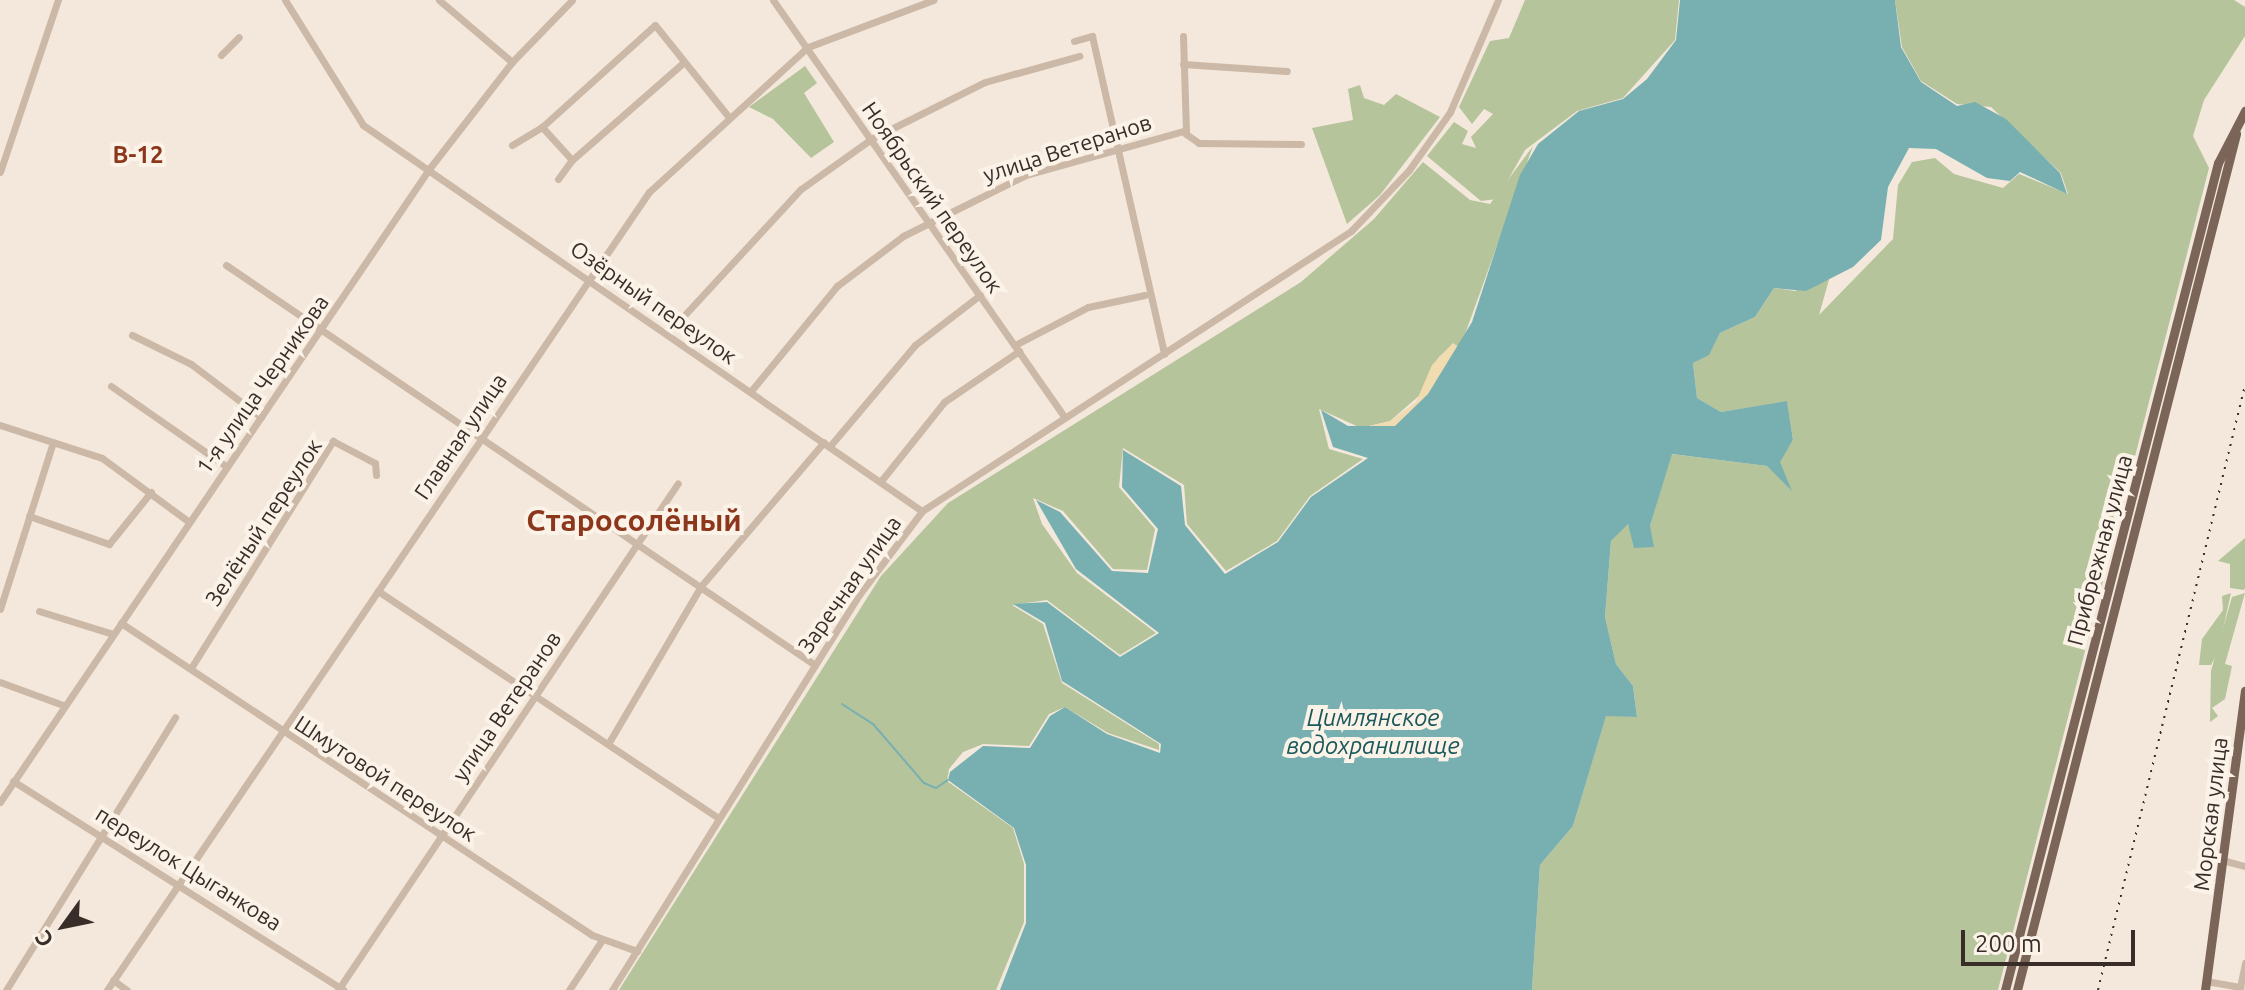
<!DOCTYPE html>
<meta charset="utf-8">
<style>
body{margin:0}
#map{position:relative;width:2245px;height:990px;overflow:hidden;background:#f3e8db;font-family:Ubuntu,sans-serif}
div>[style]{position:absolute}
.green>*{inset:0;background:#b5c49a}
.sand>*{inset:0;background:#f1dbb0}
.water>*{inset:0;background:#78b0b2}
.stream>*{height:2px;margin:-1px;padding:0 1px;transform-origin:1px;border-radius:1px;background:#78b0b2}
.minor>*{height:7px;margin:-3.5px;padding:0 3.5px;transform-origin:3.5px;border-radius:3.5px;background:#ccb8a6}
.major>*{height:9px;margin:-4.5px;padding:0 4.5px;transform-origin:4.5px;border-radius:4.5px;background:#7b6458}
.rail>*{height:2px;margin-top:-1px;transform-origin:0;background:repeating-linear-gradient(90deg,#382d28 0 2px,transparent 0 8px)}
span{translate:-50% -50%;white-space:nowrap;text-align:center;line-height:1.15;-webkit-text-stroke:8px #fbf2e8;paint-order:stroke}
.street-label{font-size:22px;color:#382d28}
.neighbourhood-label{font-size:24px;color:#8c371c;font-weight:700}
.water-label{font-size:24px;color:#1a585c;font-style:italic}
.district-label{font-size:30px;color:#8c371c;font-weight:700}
.north{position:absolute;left:24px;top:886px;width:80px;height:80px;-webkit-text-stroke:6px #fbf2e8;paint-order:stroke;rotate:237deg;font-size:22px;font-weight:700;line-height:32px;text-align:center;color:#382d28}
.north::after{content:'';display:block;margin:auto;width:28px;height:36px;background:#382d28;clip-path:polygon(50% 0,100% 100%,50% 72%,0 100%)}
.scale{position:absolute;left:1961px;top:930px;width:174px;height:36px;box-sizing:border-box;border:4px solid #382d28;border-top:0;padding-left:10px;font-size:24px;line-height:28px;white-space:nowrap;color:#382d28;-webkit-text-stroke:6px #fbf2e8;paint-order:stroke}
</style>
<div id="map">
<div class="green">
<div style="clip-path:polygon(1525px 0,1679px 0,1675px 40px,1623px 98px,1577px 111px,1525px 150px,1497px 199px,1481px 201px,1427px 156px,1454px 122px,1468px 131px,1462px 144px,1476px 148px,1471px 137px,1493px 114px,1484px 109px,1472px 124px,1459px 107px,1490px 41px,1509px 38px)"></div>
<div style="clip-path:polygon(1895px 0,2234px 0,2245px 7px,2245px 36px,2204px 100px,2193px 136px,2209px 168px,1998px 990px,1532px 990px,1540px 865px,1573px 826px,1606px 715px,1637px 717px,1633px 686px,1616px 664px,1605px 617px,1611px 541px,1627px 523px,1632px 531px,1650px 526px,1671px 454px,1767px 466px,1789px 486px,1779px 462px,1793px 440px,1787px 402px,1721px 412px,1697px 398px,1693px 363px,1709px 354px,1720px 333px,1755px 317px,1774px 288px,1795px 291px,1830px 276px,1819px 315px,1893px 239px,1898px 185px,1912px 162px,1935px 158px,1954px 174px,2003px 188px,2019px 174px,2068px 194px,2061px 173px,1991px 107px,1957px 104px,1921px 81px,1902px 47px)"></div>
<div style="clip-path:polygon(805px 66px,817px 83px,804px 93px,834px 142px,811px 158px,773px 119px,749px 107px)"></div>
<div style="clip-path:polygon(1360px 85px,1364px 98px,1384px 105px,1396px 94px,1440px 117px,1380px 195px,1347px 224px,1312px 128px,1353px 120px,1348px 89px)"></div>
<div style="clip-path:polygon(1533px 146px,1460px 348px,1453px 344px,1438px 358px,1428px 388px,1390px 421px,1361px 428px,1319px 409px,1329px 449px,1363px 459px,1310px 496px,1277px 541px,1226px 571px,1187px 524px,1184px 485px,1123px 448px,1119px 487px,1155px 529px,1147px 570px,1113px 569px,1063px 511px,1033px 498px,1042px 524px,1077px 573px,1156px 633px,1120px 655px,1047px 600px,1012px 605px,1043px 624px,1062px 683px,1159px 744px,1159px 750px,1108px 733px,1065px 707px,1049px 714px,1029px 746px,983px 744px,963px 752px,949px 769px,947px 781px,1013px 828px,1024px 864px,1024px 922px,996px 990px,619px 990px,881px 576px,948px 503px,1301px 282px,1374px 219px,1423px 162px,1470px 200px,1490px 204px)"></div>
<div style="clip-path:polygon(2245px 538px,2245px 588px,2244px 590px,2230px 588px,2230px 564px,2218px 561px)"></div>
<div style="clip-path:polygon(2231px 593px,2218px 652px,2211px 665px,2199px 665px,2202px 639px,2223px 610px,2222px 596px)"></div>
<div style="clip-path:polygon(2245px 593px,2225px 664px,2232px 666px,2225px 699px,2212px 708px,2218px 716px,2210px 722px,2211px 671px,2232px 597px)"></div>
</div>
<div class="sand">
<div style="clip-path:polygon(1453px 343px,1460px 348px,1406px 431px,1361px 428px,1390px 421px,1416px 402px,1432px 365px)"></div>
</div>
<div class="water">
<div style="clip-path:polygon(1680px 0,1895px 0,1901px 47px,1921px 82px,1957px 106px,1975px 102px,2006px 119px,2060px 173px,2067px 194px,2020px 172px,2010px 181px,1987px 178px,1936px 149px,1909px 148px,1888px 187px,1881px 240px,1853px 267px,1806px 291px,1774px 288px,1755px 317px,1720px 333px,1709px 355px,1693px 363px,1697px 398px,1721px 412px,1787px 401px,1793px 440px,1780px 462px,1792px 491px,1767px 466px,1672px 454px,1650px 526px,1654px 547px,1634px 548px,1628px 524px,1611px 541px,1605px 617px,1616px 664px,1633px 686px,1637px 717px,1606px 716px,1573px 826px,1540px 865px,1532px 990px,1000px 990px,1026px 923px,1026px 865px,1014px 828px,948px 780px,950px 772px,983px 746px,1030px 748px,1050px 716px,1065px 707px,1107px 734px,1160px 753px,1161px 744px,1062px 681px,1045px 623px,1013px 604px,1047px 602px,1120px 657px,1159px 633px,1076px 569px,1036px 500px,1060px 512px,1112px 571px,1148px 573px,1158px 529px,1122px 487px,1123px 450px,1181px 486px,1185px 525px,1225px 574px,1278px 542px,1311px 497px,1368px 458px,1333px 447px,1321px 410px,1348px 426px,1395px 426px,1428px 394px,1472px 322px,1520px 175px,1538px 144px,1579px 111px,1623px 99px,1647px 79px,1676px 40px)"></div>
</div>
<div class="stream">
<div style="left:842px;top:704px;width:37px;rotate:33deg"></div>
<div style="left:873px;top:724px;width:78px;rotate:49.2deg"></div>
<div style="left:924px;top:783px;width:13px;rotate:23deg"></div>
<div style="left:936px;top:788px;width:14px;rotate:-34deg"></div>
</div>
<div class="minor">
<div style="left:285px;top:0;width:147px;rotate:58deg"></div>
<div style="left:363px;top:125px;width:679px;rotate:34.63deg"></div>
<div style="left:439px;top:0;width:96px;rotate:40.3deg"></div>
<div style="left:773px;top:0;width:506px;rotate:55.05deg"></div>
<div style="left:1183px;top:36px;width:98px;rotate:88.2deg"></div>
<div style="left:1186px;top:134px;width:16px;rotate:35deg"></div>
<div style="left:1199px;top:143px;width:102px;rotate:0.6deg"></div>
<div style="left:1074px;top:41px;width:19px;rotate:-16deg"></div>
<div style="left:1092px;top:36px;width:326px;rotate:77.2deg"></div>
<div style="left:221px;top:55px;width:25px;rotate:-45deg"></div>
<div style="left:684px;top:62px;width:149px;rotate:138.8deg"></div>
<div style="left:572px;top:160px;width:45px;rotate:-132.3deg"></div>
<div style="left:542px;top:127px;width:152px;rotate:-42.1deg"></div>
<div style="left:655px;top:25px;width:117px;rotate:51.3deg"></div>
<div style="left:1183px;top:64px;width:104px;rotate:3.9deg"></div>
<div style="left:512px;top:145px;width:35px;rotate:-31deg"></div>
<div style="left:0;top:172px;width:182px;rotate:-71.4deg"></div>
<div style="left:558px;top:179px;width:24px;rotate:-54deg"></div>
<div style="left:226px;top:265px;width:712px;rotate:34.18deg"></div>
<div style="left:667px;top:334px;width:197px;rotate:-47.3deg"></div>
<div style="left:801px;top:189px;width:86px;rotate:-35.5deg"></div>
<div style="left:871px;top:139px;width:127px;rotate:-26.6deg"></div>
<div style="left:985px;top:82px;width:98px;rotate:-15.5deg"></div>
<div style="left:132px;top:335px;width:66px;rotate:26.2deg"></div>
<div style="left:191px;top:364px;width:88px;rotate:37.1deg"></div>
<div style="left:1015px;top:345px;width:82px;rotate:-27.5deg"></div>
<div style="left:1088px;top:307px;width:58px;rotate:-11.9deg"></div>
<div style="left:111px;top:386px;width:141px;rotate:34.9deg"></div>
<div style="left:751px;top:391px;width:136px;rotate:-50.7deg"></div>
<div style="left:837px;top:286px;width:83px;rotate:-37.1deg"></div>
<div style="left:903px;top:236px;width:137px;rotate:-26.4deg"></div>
<div style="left:1026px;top:175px;width:164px;rotate:-15.6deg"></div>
<div style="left:0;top:425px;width:107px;rotate:17.9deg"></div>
<div style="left:102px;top:458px;width:108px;rotate:36.3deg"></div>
<div style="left:830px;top:446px;width:132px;rotate:-49.9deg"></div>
<div style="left:915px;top:345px;width:82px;rotate:-37.6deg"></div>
<div style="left:881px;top:481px;width:101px;rotate:-51.4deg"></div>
<div style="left:944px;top:402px;width:91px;rotate:-34.2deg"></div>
<div style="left:29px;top:516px;width:85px;rotate:19.3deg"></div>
<div style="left:109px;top:544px;width:67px;rotate:-51.1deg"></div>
<div style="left:378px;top:591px;width:409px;rotate:33.7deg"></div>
<div style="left:0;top:609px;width:175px;rotate:-72.4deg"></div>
<div style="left:39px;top:611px;width:77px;rotate:17.3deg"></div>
<div style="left:121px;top:623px;width:565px;rotate:33.52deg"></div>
<div style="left:592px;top:935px;width:48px;rotate:19.6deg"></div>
<div style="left:191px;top:668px;width:268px;rotate:-58deg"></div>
<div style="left:333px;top:441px;width:47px;rotate:27.6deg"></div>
<div style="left:375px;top:463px;width:12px;rotate:85deg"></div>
<div style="left:0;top:682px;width:67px;rotate:20.1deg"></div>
<div style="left:608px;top:744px;width:183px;rotate:-59.5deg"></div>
<div style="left:701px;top:586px;width:189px;rotate:-49.5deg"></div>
<div style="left:13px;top:781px;width:391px;rotate:32.3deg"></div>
<div style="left:0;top:802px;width:765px;rotate:-55.87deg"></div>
<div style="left:429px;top:169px;width:135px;rotate:-52.2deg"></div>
<div style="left:512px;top:62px;width:86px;rotate:-45.9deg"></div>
<div style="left:2222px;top:860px;width:24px;rotate:15deg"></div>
<div style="left:113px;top:980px;width:17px;rotate:36deg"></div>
<div style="left:2206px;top:981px;width:35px;rotate:10deg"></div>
<div style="left:2240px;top:987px;width:25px;rotate:-78deg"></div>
<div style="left:6px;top:990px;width:321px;rotate:-58.2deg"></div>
<div style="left:107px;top:990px;width:965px;rotate:-55.82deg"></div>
<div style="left:649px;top:192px;width:215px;rotate:-42.4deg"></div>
<div style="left:808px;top:47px;width:134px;rotate:-20.6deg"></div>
<div style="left:338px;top:990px;width:610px;rotate:-56.15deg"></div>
<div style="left:569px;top:990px;width:60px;rotate:-56.6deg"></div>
<div style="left:612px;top:990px;width:466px;rotate:-58deg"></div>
<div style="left:859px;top:595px;width:105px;rotate:-53.1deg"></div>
<div style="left:922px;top:511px;width:512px;rotate:-33.13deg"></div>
<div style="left:1351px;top:231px;width:84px;rotate:-46.4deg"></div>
<div style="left:1409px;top:170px;width:71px;rotate:-54.7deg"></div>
<div style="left:1450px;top:112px;width:122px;rotate:-66.8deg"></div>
</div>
<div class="major">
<div style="left:2005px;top:990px;width:854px;rotate:-75.56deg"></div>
<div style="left:2218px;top:163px;width:59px;rotate:-62.6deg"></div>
<div style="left:2017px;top:990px;width:884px;rotate:-75.65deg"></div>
<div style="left:2205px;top:990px;width:302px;rotate:-82.4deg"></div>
</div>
<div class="rail">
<div style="left:2098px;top:990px;width:623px;rotate:-76.34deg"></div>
</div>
<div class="street-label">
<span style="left:1067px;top:148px;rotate:-18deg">улица Ветеранов</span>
<span style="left:933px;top:197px;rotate:55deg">Ноябрьский переулок</span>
<span style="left:654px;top:302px;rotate:35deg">Озёрный переулок</span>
<span style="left:262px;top:384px;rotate:-55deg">1-я улица Черникова</span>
<span style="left:460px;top:436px;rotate:-56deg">Главная улица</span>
<span style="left:263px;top:522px;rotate:-57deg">Зелёный переулок</span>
<span style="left:2099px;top:550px;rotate:-75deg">Прибрежная улица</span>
<span style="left:849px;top:584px;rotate:-55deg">Заречная улица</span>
<span style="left:506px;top:706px;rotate:-56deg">улица Ветеранов</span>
<span style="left:386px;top:778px;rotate:33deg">Шмутовой переулок</span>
<span style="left:2210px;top:814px;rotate:-83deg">Морская улица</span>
<span style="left:189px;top:868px;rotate:32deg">переулок Цыганкова</span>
</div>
<div class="neighbourhood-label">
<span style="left:138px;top:155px">В-12</span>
</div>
<div class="water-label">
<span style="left:1373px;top:732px">Цимлянское<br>водохранилище</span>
</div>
<div class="district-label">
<span style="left:634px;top:520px">Староcолёный</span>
</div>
<div class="north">С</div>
<div class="scale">200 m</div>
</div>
